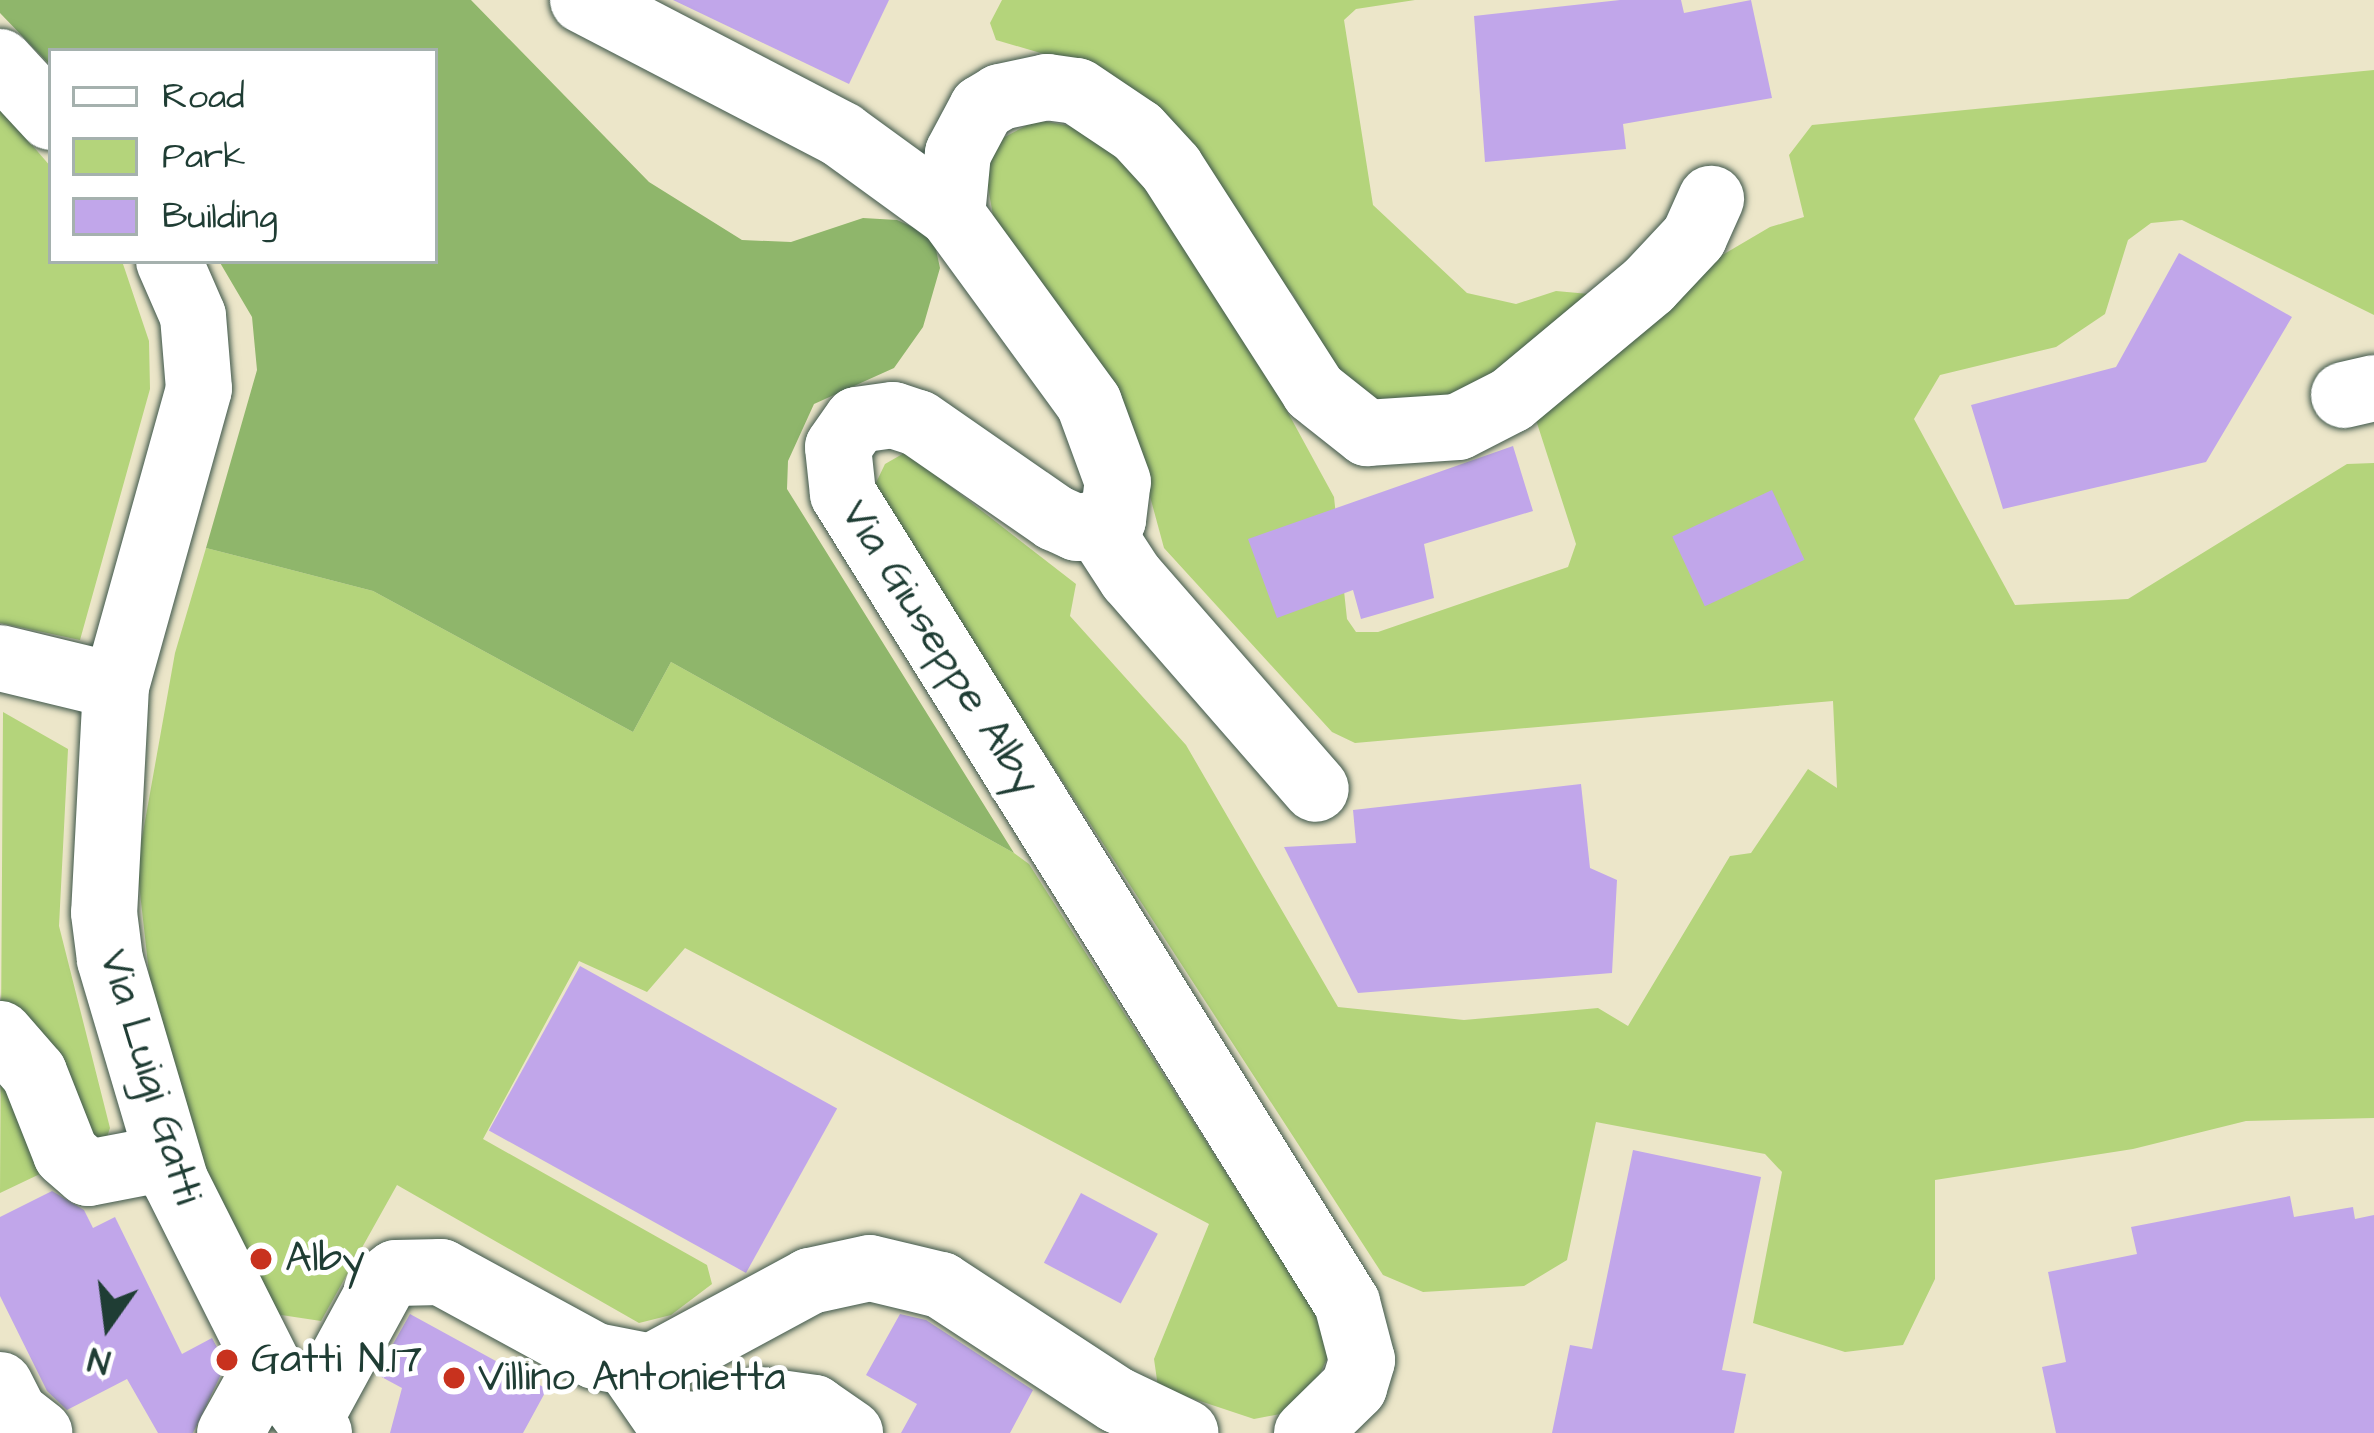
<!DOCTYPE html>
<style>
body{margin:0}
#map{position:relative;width:2374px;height:1433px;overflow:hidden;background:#ece6c9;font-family:"Architects Daughter",sans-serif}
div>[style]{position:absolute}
.green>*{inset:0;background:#b4d47b}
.forest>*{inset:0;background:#8fb66b}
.building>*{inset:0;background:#c1a6ea;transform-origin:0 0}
.roads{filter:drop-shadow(0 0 3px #3e564a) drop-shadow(0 0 3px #3e564a)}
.minor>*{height:66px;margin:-33px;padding:0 33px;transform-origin:33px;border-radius:33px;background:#fff}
.dots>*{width:33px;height:33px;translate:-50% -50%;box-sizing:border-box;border:6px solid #fff;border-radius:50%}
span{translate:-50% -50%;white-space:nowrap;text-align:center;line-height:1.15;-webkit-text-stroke:10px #fff;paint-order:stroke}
.street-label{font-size:42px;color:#1f3d34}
.poi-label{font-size:42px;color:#1f3d34}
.left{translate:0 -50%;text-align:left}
.legend{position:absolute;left:48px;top:48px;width:390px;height:216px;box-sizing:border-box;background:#fff;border:3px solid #a5b1ae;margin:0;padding:15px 21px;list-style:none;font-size:36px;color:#1f3d34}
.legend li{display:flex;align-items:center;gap:24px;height:60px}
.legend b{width:60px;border:3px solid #a5b1ae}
.north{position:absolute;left:48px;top:1265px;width:120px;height:120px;-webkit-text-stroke:9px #fff;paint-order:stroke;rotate:194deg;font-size:33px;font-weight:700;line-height:48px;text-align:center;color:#1f3d34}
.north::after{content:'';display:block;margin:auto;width:42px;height:54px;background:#1f3d34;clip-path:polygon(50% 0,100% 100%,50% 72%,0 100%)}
</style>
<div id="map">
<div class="green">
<div style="clip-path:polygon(1002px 0,1415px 0,1356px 9px,1344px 20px,1373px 205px,1467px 293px,1516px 304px,1556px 291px,1589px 294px,1510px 372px,1404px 413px,1363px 395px,1333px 366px,1292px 293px,1262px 276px,1088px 67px,996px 40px,990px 23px)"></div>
<div style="clip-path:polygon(2374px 70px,2374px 315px,2182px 220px,2151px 223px,2128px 240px,2105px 314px,2056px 347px,1940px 375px,1914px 419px,2015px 605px,2128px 599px,2347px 464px,2374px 463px,2374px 1118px,2246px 1121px,2133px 1149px,1935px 1180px,1935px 1279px,1903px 1345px,1845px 1352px,1753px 1323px,1782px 1172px,1765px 1154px,1596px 1122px,1567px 1260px,1524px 1286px,1423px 1292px,1383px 1275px,873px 489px,885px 464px,906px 452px,1076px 584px,1070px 616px,1186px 745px,1338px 1007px,1464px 1020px,1598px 1008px,1628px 1026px,1730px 856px,1751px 853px,1808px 769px,1837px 788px,1833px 701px,1355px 743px,1332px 732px,1164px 548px,1126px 408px,995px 227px,984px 164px,1001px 139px,1037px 120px,1111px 133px,1202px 255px,1334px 497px,1347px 619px,1356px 632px,1378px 632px,1568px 567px,1576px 544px,1536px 420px,1702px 267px,1770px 227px,1804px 217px,1789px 155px,1812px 125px)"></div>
<div style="clip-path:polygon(0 108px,51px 167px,51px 261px,122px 261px,149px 341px,150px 389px,80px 640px,0 623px)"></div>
<div style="clip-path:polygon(206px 548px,373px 591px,633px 732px,671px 662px,1014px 853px,1029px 864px,1325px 1328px,1332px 1347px,1311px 1394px,1280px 1414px,1254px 1419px,1158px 1387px,1154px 1359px,1209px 1224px,685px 948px,647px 992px,579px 961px,483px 1139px,707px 1265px,712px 1284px,671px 1315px,639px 1323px,397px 1185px,321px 1321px,268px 1313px,207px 1184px,153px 1009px,137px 866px,175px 653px)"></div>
<div style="clip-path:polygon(3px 712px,68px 749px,59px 926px,110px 1128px,105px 1143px,0 1193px)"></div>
</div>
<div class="forest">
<div style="clip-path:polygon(0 0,471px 0,649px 182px,742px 240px,791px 242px,863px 218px,897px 220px,933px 236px,940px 268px,923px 327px,894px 368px,814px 404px,788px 461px,787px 489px,1014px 853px,671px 662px,633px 732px,373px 591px,206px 548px,257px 370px,252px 317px,219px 261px,435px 261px,435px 51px,51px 51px,51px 66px,0 13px)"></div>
</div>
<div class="building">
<div style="clip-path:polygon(673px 0,889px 0,849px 84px)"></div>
<div style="clip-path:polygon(1620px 0,1681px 0,1684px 13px,1751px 0,1772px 98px,1623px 124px,1626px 149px,1485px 162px,1474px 16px)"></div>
<div style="clip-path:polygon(2179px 253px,2292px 317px,2206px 462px,2003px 509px,1971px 405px,2116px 367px)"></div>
<div style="clip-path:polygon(1513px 446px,1533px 511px,1424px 544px,1434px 598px,1361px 619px,1353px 590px,1277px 618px,1248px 539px)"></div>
<div style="left:1772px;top:490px;width:77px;height:110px;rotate:65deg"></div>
<div style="clip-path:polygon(1581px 784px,1590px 868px,1617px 880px,1612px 973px,1358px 993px,1284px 847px,1356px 843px,1353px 810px)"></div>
<div style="left:580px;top:966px;width:294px;height:188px;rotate:29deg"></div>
<div style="clip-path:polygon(1633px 1150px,1761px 1177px,1722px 1370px,1746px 1374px,1734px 1433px,1552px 1433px,1570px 1345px,1592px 1349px)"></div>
<div style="clip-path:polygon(52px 1191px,84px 1210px,93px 1228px,115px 1217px,182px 1354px,212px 1338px,226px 1364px,193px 1433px,158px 1433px,127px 1379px,67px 1410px,47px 1391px,0 1296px,0 1217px)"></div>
<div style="left:1081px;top:1193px;width:87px;height:79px;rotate:28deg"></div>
<div style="clip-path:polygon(2290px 1196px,2294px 1217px,2353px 1207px,2355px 1219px,2374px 1215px,2374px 1433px,2056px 1433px,2042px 1367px,2066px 1362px,2048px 1272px,2137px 1254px,2131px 1227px)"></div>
<div style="clip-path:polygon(410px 1314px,547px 1389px,523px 1433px,390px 1433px,402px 1388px,376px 1374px)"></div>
<div style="clip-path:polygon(900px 1314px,926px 1320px,1033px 1390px,1010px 1433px,901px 1433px,917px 1404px,866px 1375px)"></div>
</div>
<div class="roads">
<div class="minor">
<div style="left:583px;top:0;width:292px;rotate:27.5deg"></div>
<div style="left:842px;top:135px;width:136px;rotate:36deg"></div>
<div style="left:0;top:62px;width:75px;rotate:47.2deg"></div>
<div style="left:169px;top:261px;width:60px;rotate:66.4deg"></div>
<div style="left:193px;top:316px;width:73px;rotate:85.3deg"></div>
<div style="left:199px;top:389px;width:308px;rotate:105.6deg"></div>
<div style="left:116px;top:686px;width:227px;rotate:93deg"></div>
<div style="left:104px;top:913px;width:47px;rotate:82.7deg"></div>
<div style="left:110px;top:960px;width:229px;rotate:73.5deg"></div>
<div style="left:175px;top:1180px;width:207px;rotate:63.3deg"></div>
<div style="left:268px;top:1365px;width:85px;rotate:53.1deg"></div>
<div style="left:2344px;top:395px;width:31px;rotate:-13deg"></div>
<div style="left:1099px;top:528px;width:59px;rotate:56.9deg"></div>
<div style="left:1131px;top:577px;width:281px;rotate:48.9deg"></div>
<div style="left:0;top:658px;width:119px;rotate:13.6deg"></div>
<div style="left:0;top:1034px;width:52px;rotate:48.9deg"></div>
<div style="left:34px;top:1073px;width:87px;rotate:68.4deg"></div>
<div style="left:66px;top:1154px;width:29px;rotate:41deg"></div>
<div style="left:88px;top:1173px;width:79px;rotate:-10.9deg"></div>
<div style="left:630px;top:1366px;width:70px;rotate:55.4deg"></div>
<div style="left:670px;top:1424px;width:48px;rotate:1.2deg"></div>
<div style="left:718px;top:1425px;width:47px;rotate:-32deg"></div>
<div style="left:758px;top:1400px;width:57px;rotate:8.1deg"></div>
<div style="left:814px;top:1408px;width:44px;rotate:34.8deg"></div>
<div style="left:0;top:1385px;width:33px;rotate:63deg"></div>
<div style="left:15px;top:1414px;width:31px;rotate:38deg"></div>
<div style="left:310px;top:1418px;width:155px;rotate:-61.4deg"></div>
<div style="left:384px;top:1282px;width:15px;rotate:-37deg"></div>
<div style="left:396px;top:1273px;width:45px;rotate:-1.3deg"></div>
<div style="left:441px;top:1272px;width:175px;rotate:28.6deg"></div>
<div style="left:595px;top:1356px;width:57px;rotate:11.1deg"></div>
<div style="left:651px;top:1367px;width:181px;rotate:-28.4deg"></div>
<div style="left:810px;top:1281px;width:61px;rotate:-12.2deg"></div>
<div style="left:870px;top:1268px;width:73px;rotate:13.5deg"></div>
<div style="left:941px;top:1285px;width:210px;rotate:33.2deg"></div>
<div style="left:1117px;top:1400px;width:76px;rotate:25.6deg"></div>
<div style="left:230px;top:1433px;width:78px;rotate:-60.8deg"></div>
<div style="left:1307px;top:1433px;width:66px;rotate:-44.4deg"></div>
<div style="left:1354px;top:1387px;width:28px;rotate:-73deg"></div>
<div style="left:1362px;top:1360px;width:59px;rotate:-104.7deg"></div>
<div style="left:1347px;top:1303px;width:953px;rotate:-121.92deg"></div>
<div style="left:843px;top:494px;width:47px;rotate:-96.1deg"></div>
<div style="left:838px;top:447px;width:33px;rotate:-55deg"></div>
<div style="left:857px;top:420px;width:36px;rotate:-8deg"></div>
<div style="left:893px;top:415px;width:26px;rotate:18deg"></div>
<div style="left:918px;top:423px;width:167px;rotate:34.7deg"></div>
<div style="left:1055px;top:518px;width:24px;rotate:24deg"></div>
<div style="left:1077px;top:528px;width:37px;rotate:-13deg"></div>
<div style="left:1113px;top:520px;width:38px;rotate:-83deg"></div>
<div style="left:1118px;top:482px;width:84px;rotate:-110.2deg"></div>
<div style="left:1089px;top:403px;width:233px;rotate:-126.1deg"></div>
<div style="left:952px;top:215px;width:62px;rotate:-84.5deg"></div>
<div style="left:958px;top:153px;width:51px;rotate:-61.9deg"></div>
<div style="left:982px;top:108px;width:21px;rotate:-31deg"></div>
<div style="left:1000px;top:97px;width:48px;rotate:-12deg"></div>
<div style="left:1047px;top:87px;width:30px;rotate:8deg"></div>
<div style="left:1077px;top:91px;width:73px;rotate:33.9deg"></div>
<div style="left:1138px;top:132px;width:49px;rotate:47.5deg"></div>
<div style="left:1171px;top:168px;width:265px;rotate:57.3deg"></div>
<div style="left:1314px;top:391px;width:68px;rotate:38.4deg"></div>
<div style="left:1367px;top:433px;width:91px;rotate:-3.8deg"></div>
<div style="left:1458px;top:427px;width:59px;rotate:-27deg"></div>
<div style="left:1511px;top:400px;width:180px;rotate:-39.8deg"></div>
<div style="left:1649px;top:285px;width:66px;rotate:-46.8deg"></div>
<div style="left:1694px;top:237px;width:42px;rotate:-65.9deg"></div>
</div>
</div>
<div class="dots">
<div style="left:261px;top:1259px;background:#c8321e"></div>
<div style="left:227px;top:1360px;background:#c8321e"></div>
<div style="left:454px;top:1378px;background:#c8321e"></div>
</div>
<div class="street-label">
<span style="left:940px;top:648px;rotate:58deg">Via Giuseppe Alby</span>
<span style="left:150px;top:1077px;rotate:73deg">Via Luigi Gatti</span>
</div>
<div class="poi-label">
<span class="left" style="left:285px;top:1259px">Alby</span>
<span class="left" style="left:251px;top:1360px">Gatti N.17</span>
<span class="left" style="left:478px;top:1378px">Villino Antonietta</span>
</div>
<ul class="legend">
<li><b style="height:15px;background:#fff"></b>Road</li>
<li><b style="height:33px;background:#b4d47b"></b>Park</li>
<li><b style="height:33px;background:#c1a6ea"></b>Building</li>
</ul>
<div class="north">N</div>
</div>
